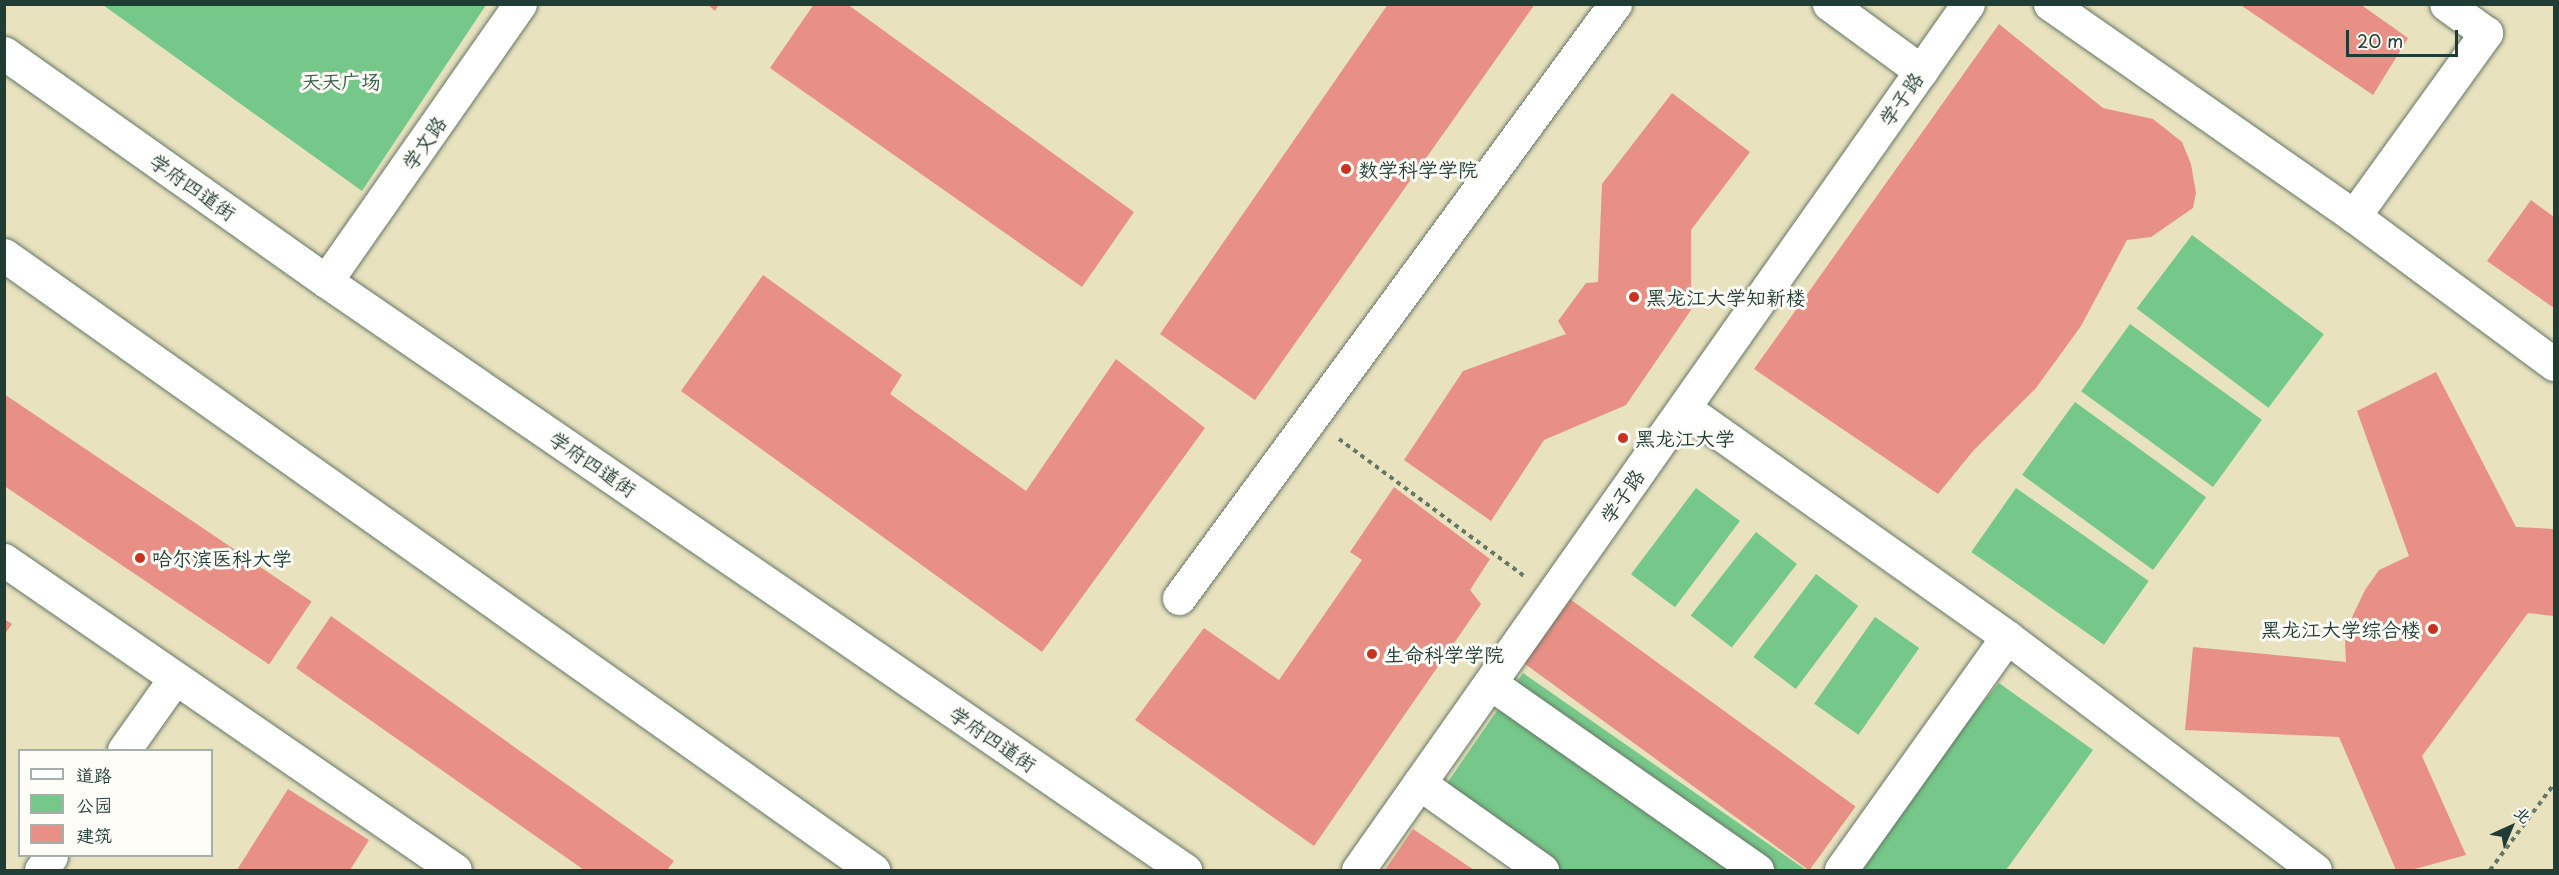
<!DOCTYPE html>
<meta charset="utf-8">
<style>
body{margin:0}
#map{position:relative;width:2559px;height:875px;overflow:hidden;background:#e8e2bf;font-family:"Playpen Sans","LXGW WenKai TC",sans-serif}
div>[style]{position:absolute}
.green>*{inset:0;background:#76c88a;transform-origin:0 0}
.building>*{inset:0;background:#e89086;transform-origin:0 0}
.path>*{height:4px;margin-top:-2px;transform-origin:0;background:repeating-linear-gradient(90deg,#657765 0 4.5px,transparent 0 9px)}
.roads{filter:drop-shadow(0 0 2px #657765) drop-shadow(0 0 2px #657765)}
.minor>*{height:33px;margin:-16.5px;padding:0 16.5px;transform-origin:16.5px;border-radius:16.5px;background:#fff}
.major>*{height:33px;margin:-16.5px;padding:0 16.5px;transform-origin:16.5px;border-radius:16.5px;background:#fff}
.dots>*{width:16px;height:16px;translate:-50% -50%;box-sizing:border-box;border:3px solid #fdfcf7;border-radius:50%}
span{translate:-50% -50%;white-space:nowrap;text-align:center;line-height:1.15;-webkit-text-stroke:6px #fdfcf7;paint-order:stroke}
.park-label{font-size:20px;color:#35604a}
.street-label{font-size:20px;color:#1f3d34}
.poi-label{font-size:20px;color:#1f3d34}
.left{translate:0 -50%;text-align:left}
.right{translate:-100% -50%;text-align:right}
.frame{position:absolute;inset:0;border:6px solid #1f3d34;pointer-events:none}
.legend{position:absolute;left:18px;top:749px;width:195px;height:108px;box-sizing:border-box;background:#fdfcf7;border:2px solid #a4b0a9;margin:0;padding:8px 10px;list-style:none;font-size:18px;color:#1f3d34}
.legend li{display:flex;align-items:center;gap:12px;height:30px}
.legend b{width:30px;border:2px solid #a4b0a9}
.north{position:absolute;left:2481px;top:797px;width:60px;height:60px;-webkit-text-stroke:4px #fdfcf7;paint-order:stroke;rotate:44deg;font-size:16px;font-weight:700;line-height:24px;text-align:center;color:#1f3d34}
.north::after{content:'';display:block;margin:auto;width:21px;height:27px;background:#1f3d34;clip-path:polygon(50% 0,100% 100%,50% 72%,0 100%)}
.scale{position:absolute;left:2346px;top:30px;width:112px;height:27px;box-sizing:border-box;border:3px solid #1f3d34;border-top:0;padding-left:8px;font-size:18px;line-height:21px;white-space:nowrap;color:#1f3d34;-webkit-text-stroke:4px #fdfcf7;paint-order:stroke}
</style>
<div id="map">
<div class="green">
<div style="clip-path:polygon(103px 5px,486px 5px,362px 191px)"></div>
<div style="left:2192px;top:235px;width:165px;height:92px;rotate:37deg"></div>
<div style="left:2130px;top:324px;width:163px;height:83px;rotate:36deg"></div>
<div style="left:2075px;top:402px;width:162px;height:90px;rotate:36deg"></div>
<div style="left:1696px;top:488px;width:55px;height:108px;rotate:37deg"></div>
<div style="left:2016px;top:488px;width:162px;height:78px;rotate:35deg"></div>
<div style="left:1756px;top:532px;width:52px;height:106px;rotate:38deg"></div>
<div style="left:1816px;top:574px;width:53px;height:104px;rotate:37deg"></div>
<div style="left:1875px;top:617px;width:54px;height:106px;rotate:35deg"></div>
<div style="clip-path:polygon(1523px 673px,1806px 870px,1559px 870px,1443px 789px)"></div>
<div style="clip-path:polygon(1999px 683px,2093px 750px,2006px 870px,1845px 870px)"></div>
</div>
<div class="building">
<div style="clip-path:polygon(707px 4px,719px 4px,715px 11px)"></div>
<div style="clip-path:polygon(814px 4px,847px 4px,1134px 212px,1082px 287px,770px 68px)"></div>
<div style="clip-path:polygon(1388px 4px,1535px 4px,1255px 400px,1160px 334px)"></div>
<div style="clip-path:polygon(2239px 4px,2360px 4px,2408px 38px,2373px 95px)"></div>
<div style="clip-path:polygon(1999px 24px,2103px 108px,2153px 119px,2182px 142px,2191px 164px,2196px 193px,2193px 208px,2151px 237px,2127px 240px,2081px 326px,2036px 388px,1973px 451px,1938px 494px,1754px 369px)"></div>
<div style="clip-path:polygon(1672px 93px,1750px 152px,1691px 230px,1691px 310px,1626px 405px,1544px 440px,1491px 521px,1404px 460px,1463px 371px,1566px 334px,1558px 321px,1586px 283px,1598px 282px,1602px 184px)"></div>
<div style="clip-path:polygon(2531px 200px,2554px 217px,2554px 308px,2487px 261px)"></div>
<div style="clip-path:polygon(763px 275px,902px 375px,890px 394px,1026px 491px,1116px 359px,1205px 428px,1042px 652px,681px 391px)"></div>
<div style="clip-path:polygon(2436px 372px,2516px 527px,2554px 529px,2554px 616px,2528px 613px,2422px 756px,2466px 855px,2411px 870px,2396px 870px,2339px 737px,2185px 730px,2193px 647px,2346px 662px,2345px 641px,2353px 615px,2365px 590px,2379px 570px,2409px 556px,2357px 411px)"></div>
<div style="left:4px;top:394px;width:371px;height:76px;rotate:34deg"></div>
<div style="clip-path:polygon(1394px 487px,1490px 559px,1470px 590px,1481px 604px,1314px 846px,1135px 720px,1204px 628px,1279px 680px,1362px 560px,1350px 552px)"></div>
<div style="left:1570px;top:599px;width:353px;height:79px;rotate:36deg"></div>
<div style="clip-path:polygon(331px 616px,674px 861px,667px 870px,584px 870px,296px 668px)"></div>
<div style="clip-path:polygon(4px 619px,12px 624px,4px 635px)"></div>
<div style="clip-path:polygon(288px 789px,369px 840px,350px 870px,237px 870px)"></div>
<div style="clip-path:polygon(1413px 829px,1474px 870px,1385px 870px)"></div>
</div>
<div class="path">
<div style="left:1339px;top:439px;width:230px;rotate:36.5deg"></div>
<div style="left:2490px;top:870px;width:107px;rotate:-53.3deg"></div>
</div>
<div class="roads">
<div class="minor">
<div style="left:1829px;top:4px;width:114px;rotate:36.1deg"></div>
<div style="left:2050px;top:4px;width:371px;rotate:34.9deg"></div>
<div style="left:2354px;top:216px;width:226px;rotate:-54.2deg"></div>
<div style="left:2486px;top:33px;width:49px;rotate:-144.1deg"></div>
<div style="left:2354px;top:216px;width:249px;rotate:36.5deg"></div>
<div style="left:326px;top:281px;width:338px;rotate:-55deg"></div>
<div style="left:1684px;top:408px;width:396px;rotate:35.3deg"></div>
<div style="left:2007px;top:637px;width:286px;rotate:125.5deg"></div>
<div style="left:4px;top:560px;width:547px;rotate:34.5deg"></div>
<div style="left:1179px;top:598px;width:737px;rotate:-53.72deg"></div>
<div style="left:2007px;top:637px;width:386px;rotate:37.1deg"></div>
<div style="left:1490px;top:683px;width:326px;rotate:35deg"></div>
<div style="left:124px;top:750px;width:88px;rotate:-54.7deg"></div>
<div style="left:1419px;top:783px;width:151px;rotate:35.3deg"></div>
<div style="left:41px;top:870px;width:17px;rotate:-54deg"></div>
<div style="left:1358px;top:870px;width:1059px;rotate:-54.84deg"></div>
</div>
<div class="major">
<div style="left:4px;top:53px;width:395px;rotate:35.3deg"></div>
<div style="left:326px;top:281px;width:1042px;rotate:34.44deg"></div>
<div style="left:4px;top:255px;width:1065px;rotate:35.29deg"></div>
</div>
</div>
<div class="dots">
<div style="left:1346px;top:169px;background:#c8321e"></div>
<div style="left:1634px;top:297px;background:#c8321e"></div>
<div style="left:1623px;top:438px;background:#c8321e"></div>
<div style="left:140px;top:558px;background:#c8321e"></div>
<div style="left:2433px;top:629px;background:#c8321e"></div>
<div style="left:1372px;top:654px;background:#c8321e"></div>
</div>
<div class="park-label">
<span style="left:341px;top:81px">天天广场</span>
</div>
<div class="street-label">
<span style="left:1901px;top:99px;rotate:-55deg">学子路</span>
<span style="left:424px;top:143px;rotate:-55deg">学文路</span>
<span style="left:193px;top:187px;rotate:35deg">学府四道街</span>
<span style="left:593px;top:464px;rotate:34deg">学府四道街</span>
<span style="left:1622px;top:496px;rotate:-55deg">学子路</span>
<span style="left:993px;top:739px;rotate:34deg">学府四道街</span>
</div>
<div class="poi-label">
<span class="left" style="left:1358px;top:169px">数学科学学院</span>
<span class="left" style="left:1646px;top:297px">黑龙江大学知新楼</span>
<span class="left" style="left:1635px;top:438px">黑龙江大学</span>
<span class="left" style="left:152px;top:558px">哈尔滨医科大学</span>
<span class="right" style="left:2421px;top:629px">黑龙江大学综合楼</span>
<span class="left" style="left:1384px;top:654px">生命科学学院</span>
</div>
<div class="frame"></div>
<ul class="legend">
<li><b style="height:8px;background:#fff"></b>道路</li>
<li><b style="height:16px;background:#76c88a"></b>公园</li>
<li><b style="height:16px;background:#e89086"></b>建筑</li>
</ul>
<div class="north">北</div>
<div class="scale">20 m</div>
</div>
